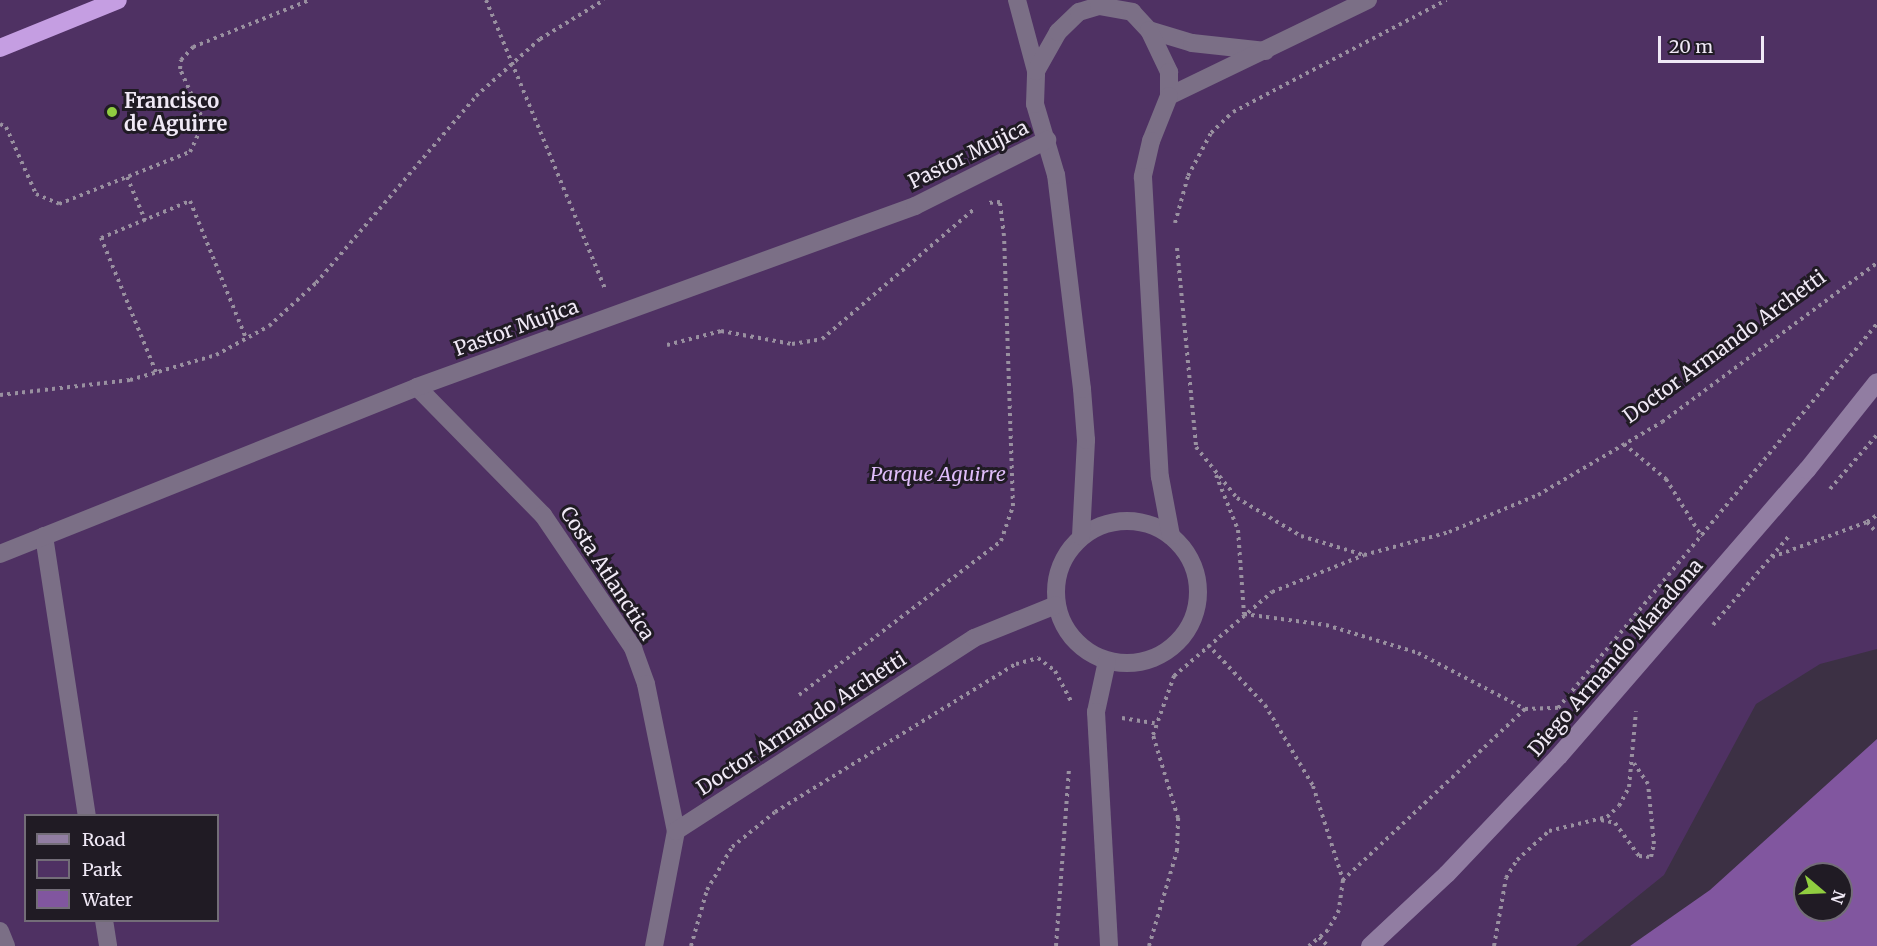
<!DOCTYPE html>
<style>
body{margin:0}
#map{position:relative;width:1877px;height:946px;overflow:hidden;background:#3c3044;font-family:Merriweather,serif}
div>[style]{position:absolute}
.green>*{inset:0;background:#4f3163}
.water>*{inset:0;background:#81569f}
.path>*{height:4px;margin-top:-2px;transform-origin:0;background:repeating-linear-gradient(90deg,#9990a0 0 3px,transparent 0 7.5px)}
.street>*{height:18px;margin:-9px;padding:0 9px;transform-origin:9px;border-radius:9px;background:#7b6f86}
.street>.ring{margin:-9px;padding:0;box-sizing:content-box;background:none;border:18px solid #7b6f86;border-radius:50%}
.secondary>*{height:18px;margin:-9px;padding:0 9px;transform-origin:9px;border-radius:9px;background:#917da2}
.highway>*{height:18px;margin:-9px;padding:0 9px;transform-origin:9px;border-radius:9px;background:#c59ee2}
.dots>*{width:16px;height:16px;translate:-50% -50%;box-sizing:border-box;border:3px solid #201b24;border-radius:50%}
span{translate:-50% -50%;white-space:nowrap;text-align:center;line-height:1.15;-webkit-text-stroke:6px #201b24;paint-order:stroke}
.poi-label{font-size:20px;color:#f0e9f6;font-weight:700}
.left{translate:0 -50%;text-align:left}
.street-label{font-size:20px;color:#f0e9f6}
.park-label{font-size:20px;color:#debcf9;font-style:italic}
.legend{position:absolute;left:24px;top:814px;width:195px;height:108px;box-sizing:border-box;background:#201b24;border:2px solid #736d78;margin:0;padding:8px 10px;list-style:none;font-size:18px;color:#f0e9f6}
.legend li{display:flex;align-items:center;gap:12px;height:30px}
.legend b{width:30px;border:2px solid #736d78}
.north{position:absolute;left:1793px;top:862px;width:60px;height:60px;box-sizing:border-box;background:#201b24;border:2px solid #736d78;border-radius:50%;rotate:109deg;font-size:16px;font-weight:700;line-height:24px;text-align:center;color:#f0e9f6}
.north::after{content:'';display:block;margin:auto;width:21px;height:27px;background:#90cd40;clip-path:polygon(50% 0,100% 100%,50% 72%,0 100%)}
.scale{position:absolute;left:1658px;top:36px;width:106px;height:27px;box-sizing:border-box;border:3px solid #f0e9f6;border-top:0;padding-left:8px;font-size:18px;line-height:21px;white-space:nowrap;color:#f0e9f6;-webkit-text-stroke:4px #201b24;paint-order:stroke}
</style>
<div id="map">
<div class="green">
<div style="clip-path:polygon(evenodd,0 0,1877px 0,1877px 649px,1820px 664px,1756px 704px,1664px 875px,1576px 946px,0 946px,0 0,26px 816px,218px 816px,218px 920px,26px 920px,26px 816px)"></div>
</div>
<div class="water">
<div style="clip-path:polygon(evenodd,1877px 739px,1877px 946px,1630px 946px,1710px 890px,1877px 739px,1805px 874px,1841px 874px,1841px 910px,1805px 910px,1805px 874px)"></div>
</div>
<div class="path">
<div style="left:486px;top:0;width:313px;rotate:67.6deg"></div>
<div style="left:0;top:124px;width:7px;rotate:27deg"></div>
<div style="left:6px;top:127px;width:73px;rotate:65.9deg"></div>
<div style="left:36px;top:194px;width:25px;rotate:23deg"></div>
<div style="left:59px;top:204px;width:141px;rotate:-21.7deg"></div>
<div style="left:190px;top:152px;width:33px;rotate:-65deg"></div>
<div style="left:204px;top:122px;width:58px;rotate:-114.4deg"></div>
<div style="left:180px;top:69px;width:9px;rotate:-84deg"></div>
<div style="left:181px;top:60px;width:18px;rotate:-47deg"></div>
<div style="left:193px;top:47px;width:126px;rotate:-21.9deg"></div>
<div style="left:127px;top:177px;width:47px;rotate:67.3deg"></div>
<div style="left:1175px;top:223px;width:49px;rotate:-74.5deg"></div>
<div style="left:1188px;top:176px;width:49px;rotate:-61.9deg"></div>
<div style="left:1211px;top:133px;width:30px;rotate:-44deg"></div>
<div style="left:1233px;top:112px;width:241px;rotate:-27.7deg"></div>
<div style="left:1177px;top:248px;width:200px;rotate:84.5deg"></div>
<div style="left:1196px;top:447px;width:65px;rotate:51.2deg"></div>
<div style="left:1237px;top:498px;width:74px;rotate:30.7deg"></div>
<div style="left:1301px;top:536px;width:66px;rotate:16.8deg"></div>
<div style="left:667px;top:345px;width:56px;rotate:-14.5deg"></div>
<div style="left:721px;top:331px;width:72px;rotate:10.4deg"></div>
<div style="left:792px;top:344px;width:30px;rotate:-9deg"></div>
<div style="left:822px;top:339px;width:199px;rotate:-40.5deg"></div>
<div style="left:156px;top:372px;width:145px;rotate:-112.3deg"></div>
<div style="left:101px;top:238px;width:96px;rotate:-22.6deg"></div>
<div style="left:190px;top:201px;width:148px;rotate:67.8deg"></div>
<div style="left:0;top:395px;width:131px;rotate:-6.6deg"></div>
<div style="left:130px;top:380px;width:90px;rotate:-16.2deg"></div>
<div style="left:216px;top:355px;width:60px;rotate:-28.7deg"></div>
<div style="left:269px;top:326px;width:64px;rotate:-42.5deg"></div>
<div style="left:316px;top:283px;width:246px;rotate:-49.4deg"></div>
<div style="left:476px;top:96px;width:86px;rotate:-41.7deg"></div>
<div style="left:540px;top:39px;width:75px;rotate:-31.4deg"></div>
<div style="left:1624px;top:444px;width:55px;rotate:39.8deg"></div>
<div style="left:1666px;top:479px;width:68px;rotate:58.2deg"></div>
<div style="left:1216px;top:475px;width:59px;rotate:68.2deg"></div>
<div style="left:1238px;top:530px;width:84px;rotate:85.9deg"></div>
<div style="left:1244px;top:614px;width:83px;rotate:7.6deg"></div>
<div style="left:1326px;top:625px;width:96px;rotate:16.9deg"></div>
<div style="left:1418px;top:653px;width:121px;rotate:27.6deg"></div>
<div style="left:1525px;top:709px;width:250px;rotate:136.8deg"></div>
<div style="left:1830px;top:489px;width:72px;rotate:-49deg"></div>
<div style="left:1867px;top:522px;width:15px;rotate:48deg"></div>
<div style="left:1772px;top:557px;width:101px;rotate:-20.2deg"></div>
<div style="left:1867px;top:522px;width:12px;rotate:-35deg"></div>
<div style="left:1713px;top:625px;width:118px;rotate:-49.5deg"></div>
<div style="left:1208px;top:645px;width:83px;rotate:46.5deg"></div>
<div style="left:1265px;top:705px;width:94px;rotate:59.3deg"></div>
<div style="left:1313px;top:786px;width:99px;rotate:72.3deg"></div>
<div style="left:1343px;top:880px;width:30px;rotate:98deg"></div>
<div style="left:1339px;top:910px;width:23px;rotate:119deg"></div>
<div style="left:1328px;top:930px;width:25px;rotate:140deg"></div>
<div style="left:799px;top:695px;width:254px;rotate:-37.3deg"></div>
<div style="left:1001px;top:541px;width:37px;rotate:-71deg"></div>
<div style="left:1013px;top:506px;width:270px;rotate:-91.9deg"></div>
<div style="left:1004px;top:236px;width:34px;rotate:-97deg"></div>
<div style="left:1000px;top:202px;width:13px;rotate:176deg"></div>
<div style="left:1525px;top:709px;width:33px;rotate:-2deg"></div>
<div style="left:1558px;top:708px;width:499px;rotate:-50.3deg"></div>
<div style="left:1122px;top:718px;width:33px;rotate:9deg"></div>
<div style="left:1601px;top:820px;width:14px;rotate:12deg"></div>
<div style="left:1615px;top:823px;width:41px;rotate:54deg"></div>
<div style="left:1639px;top:856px;width:12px;rotate:5deg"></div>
<div style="left:1651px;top:857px;width:13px;rotate:-77deg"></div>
<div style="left:1654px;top:844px;width:60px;rotate:-95.7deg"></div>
<div style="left:1648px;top:784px;width:25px;rotate:-124deg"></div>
<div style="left:1319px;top:937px;width:13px;rotate:45deg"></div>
<div style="left:691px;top:946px;width:58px;rotate:-74.1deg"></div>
<div style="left:707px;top:890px;width:50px;rotate:-59.8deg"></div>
<div style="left:732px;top:847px;width:55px;rotate:-39.1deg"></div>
<div style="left:775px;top:812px;width:283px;rotate:-31.6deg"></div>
<div style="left:1016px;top:664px;width:23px;rotate:-15deg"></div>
<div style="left:1038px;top:658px;width:21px;rotate:37deg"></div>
<div style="left:1055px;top:671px;width:34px;rotate:62deg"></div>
<div style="left:1056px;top:946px;width:176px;rotate:-85.8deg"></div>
<div style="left:1149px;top:946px;width:99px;rotate:-73.6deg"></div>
<div style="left:1177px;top:851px;width:33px;rotate:-88deg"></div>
<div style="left:1178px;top:818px;width:87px;rotate:-106.8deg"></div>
<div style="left:1153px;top:735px;width:63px;rotate:-70.4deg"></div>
<div style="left:1174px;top:676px;width:129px;rotate:-40.6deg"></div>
<div style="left:1272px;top:592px;width:99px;rotate:-21.9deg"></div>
<div style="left:1364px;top:555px;width:88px;rotate:-15.1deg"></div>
<div style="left:1449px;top:532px;width:96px;rotate:-22.6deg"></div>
<div style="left:1538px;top:495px;width:144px;rotate:-30.5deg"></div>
<div style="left:1662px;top:422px;width:267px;rotate:-36.5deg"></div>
<div style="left:1494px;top:946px;width:69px;rotate:-80deg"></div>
<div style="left:1506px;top:878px;width:21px;rotate:-59deg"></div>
<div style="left:1517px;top:860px;width:43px;rotate:-42.2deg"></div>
<div style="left:1549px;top:831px;width:60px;rotate:-13.6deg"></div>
<div style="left:1607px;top:817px;width:16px;rotate:-43deg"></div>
<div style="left:1619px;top:806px;width:21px;rotate:-62deg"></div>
<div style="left:1629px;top:787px;width:76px;rotate:-84.7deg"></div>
</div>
<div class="street">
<div style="left:1017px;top:0;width:73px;rotate:75deg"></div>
<div style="left:1149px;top:30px;width:45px;rotate:16.8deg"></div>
<div style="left:1192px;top:43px;width:74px;rotate:6.2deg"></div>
<div style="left:1169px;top:96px;width:221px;rotate:-25.8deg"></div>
<div style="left:417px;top:387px;width:180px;rotate:45.5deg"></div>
<div style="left:543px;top:515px;width:161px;rotate:55.9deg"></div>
<div style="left:633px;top:648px;width:38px;rotate:70deg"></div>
<div style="left:646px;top:684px;width:150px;rotate:78.5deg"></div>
<div style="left:676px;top:831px;width:117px;rotate:100.8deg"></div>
<div class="ring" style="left:1056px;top:521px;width:124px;height:124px"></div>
<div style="left:44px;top:536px;width:283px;rotate:81.3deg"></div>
<div style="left:1081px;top:536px;width:96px;rotate:-87deg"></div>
<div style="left:1086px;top:440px;width:51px;rotate:-94.5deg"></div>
<div style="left:1082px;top:389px;width:216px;rotate:-96.9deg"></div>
<div style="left:1056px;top:175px;width:74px;rotate:-106.5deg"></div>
<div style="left:1035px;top:104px;width:33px;rotate:-88deg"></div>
<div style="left:1036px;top:71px;width:45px;rotate:-60.6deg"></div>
<div style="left:1058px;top:32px;width:29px;rotate:-44deg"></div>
<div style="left:1079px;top:12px;width:21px;rotate:-17deg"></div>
<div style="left:1099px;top:6px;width:34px;rotate:10deg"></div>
<div style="left:1132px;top:12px;width:25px;rotate:47deg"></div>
<div style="left:1149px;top:30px;width:47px;rotate:64.5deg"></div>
<div style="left:1169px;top:72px;width:24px;rotate:90deg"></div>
<div style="left:1169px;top:96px;width:48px;rotate:111.8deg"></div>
<div style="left:1151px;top:141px;width:37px;rotate:103deg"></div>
<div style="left:1143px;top:177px;width:300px;rotate:86.8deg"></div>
<div style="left:1160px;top:477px;width:60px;rotate:79.4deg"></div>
<div style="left:0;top:554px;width:449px;rotate:-21.8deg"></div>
<div style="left:417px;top:387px;width:530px;rotate:-19.97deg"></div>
<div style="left:915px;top:206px;width:148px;rotate:-26.6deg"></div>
<div style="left:1107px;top:661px;width:52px;rotate:102.2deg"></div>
<div style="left:1096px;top:712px;width:234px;rotate:86.8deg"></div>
<div style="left:676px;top:831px;width:355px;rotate:-32.9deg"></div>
<div style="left:974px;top:638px;width:88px;rotate:-21.9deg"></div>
<div style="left:104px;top:920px;width:26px;rotate:81deg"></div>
<div style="left:0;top:931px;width:16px;rotate:68deg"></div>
</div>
<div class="secondary">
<div style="left:1370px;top:946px;width:105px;rotate:-43.1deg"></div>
<div style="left:1447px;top:874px;width:163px;rotate:-46.5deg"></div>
<div style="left:1559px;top:756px;width:379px;rotate:-49.1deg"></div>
<div style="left:1807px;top:470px;width:112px;rotate:-51.5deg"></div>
</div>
<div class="highway">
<div style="left:0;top:48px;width:127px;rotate:-22.1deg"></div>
</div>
<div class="dots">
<div style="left:112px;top:112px;background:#90cd40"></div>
</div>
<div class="poi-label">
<span class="left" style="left:124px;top:112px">Francisco<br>de Aguirre</span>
</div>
<div class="street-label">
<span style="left:968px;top:154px;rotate:-26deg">Pastor Mujica</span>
<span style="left:516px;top:327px;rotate:-20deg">Pastor Mujica</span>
<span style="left:1724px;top:346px;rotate:-36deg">Doctor Armando Archetti</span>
<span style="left:608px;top:573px;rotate:57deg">Costa Atlanctica</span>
<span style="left:1615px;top:657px;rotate:-49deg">Diego Armando Maradona</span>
<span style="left:801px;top:723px;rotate:-33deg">Doctor Armando Archetti</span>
</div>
<div class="park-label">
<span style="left:938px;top:473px">Parque Aguirre</span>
</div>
<ul class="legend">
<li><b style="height:8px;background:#917da2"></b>Road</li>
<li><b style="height:16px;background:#4f3163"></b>Park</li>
<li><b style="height:16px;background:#81569f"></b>Water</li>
</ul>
<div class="north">N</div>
<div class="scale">20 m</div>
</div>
